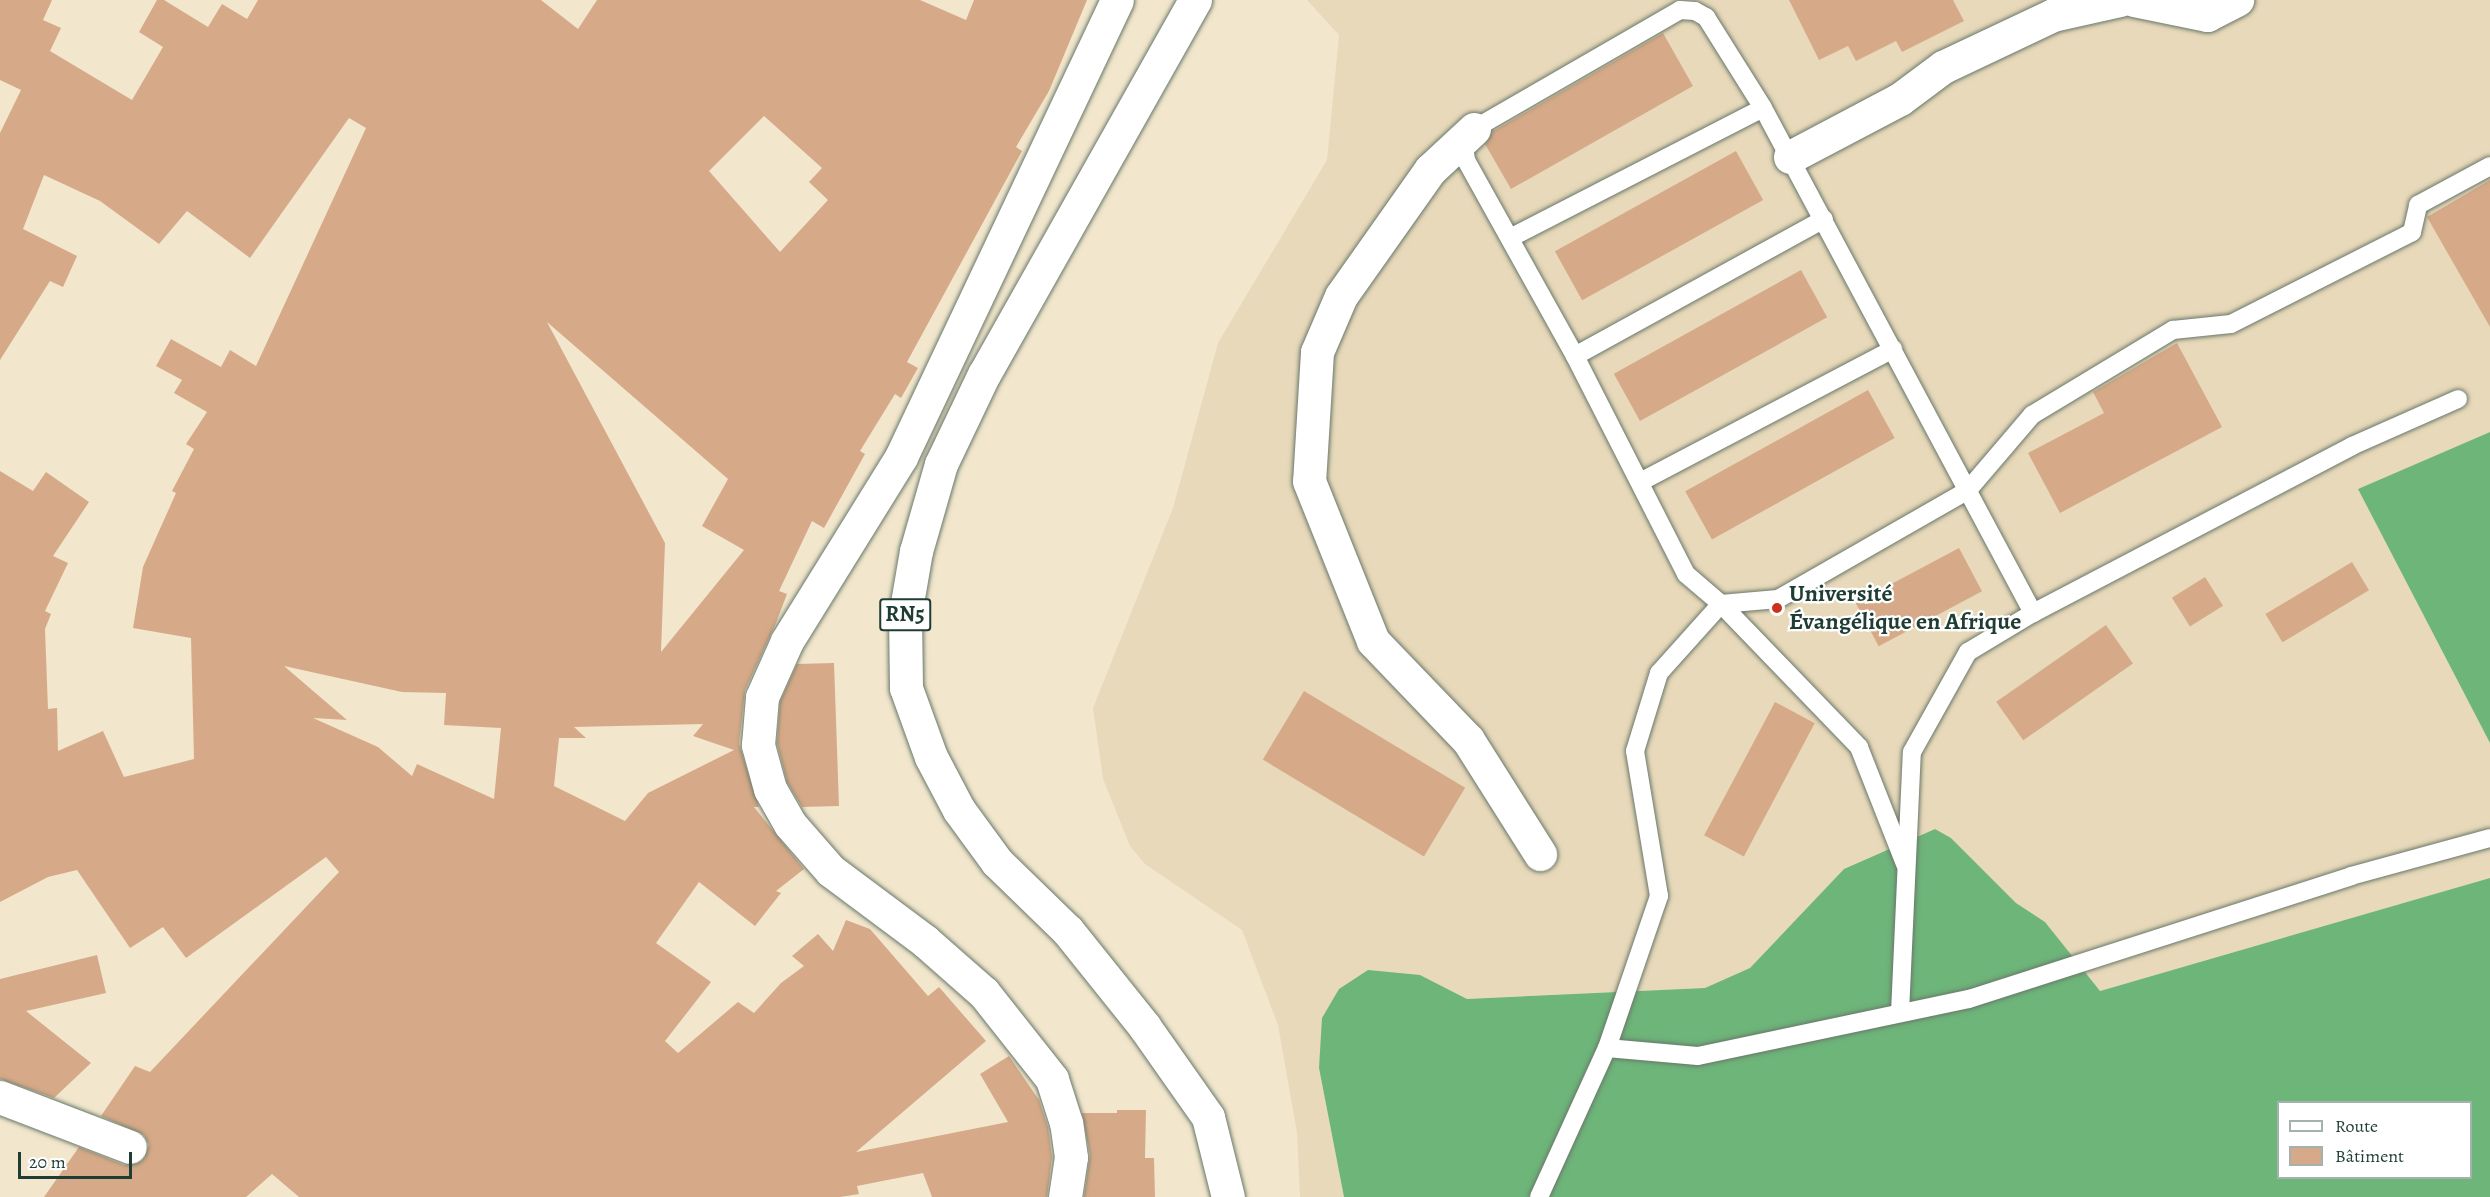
<!DOCTYPE html>
<meta charset="utf-8">
<style>
body{margin:0}
#map{position:relative;width:2490px;height:1197px;overflow:hidden;background:#f2e7cd;font-family:Alegreya,serif}
div>[style]{position:absolute}
.built>*{inset:0;background:#e8d9ba}
.forest>*{inset:0;background:#6eb57a}
.building>*{inset:0;background:#d6aa88;transform-origin:0 0}
.roads{filter:drop-shadow(0 0 2px #69786a) drop-shadow(0 0 2px #69786a)}
.lane>*{height:18px;margin:-9px;padding:0 9px;transform-origin:9px;border-radius:9px;background:#fff}
.street>*{height:33px;margin:-16.5px;padding:0 16.5px;transform-origin:16.5px;border-radius:16.5px;background:#fff}
.highway>*{height:33px;margin:-16.5px;padding:0 16.5px;transform-origin:16.5px;border-radius:16.5px;background:#fff}
.dots>*{width:16px;height:16px;translate:-50% -50%;box-sizing:border-box;border:3px solid #fff;border-radius:50%}
span{translate:-50% -50%;white-space:nowrap;text-align:center;line-height:1.15;-webkit-text-stroke:4.5px #fff;paint-order:stroke}
.shield-label span{padding:2px 4px;background:#fff;border:2px solid;border-radius:4px;-webkit-text-stroke-width:0}
.shield-label{font-size:22px;color:#1f3d34;font-weight:700}
.poi-label{font-size:24px;color:#1f3d34;font-weight:700}
.left{translate:0 -50%;text-align:left}
.legend{position:absolute;left:2277px;top:1101px;width:195px;height:78px;box-sizing:border-box;background:#fff;border:2px solid #a5b1ae;margin:0;padding:8px 10px;list-style:none;font-size:18px;color:#1f3d34}
.legend li{display:flex;align-items:center;gap:12px;height:30px}
.legend b{width:30px;border:2px solid #a5b1ae}
.scale{position:absolute;left:18px;top:1152px;width:114px;height:27px;box-sizing:border-box;border:3px solid #1f3d34;border-top:0;padding-left:8px;font-size:18px;line-height:21px;white-space:nowrap;color:#1f3d34;-webkit-text-stroke:4px #fff;paint-order:stroke}
</style>
<div id="map">
<div class="built">
<div style="clip-path:polygon(1307px 0,2490px 0,2490px 432px,2358px 489px,2490px 743px,2490px 878px,2099px 991px,2045px 922px,2016px 903px,1951px 838px,1935px 829px,1844px 869px,1750px 968px,1705px 988px,1467px 999px,1420px 975px,1319px 1068px,1344px 1197px,1300px 1197px,1297px 1133px,1278px 1025px,1242px 930px,1145px 864px,1130px 846px,1103px 779px,1093px 708px,1173px 508px,1218px 343px,1327px 160px,1339px 35px)"></div>
</div>
<div class="forest">
<div style="clip-path:polygon(2490px 432px,2490px 743px,2358px 489px)"></div>
<div style="clip-path:polygon(evenodd,1935px 829px,1951px 838px,2016px 903px,2045px 922px,2100px 991px,2490px 878px,2490px 1197px,1344px 1197px,1319px 1068px,1322px 1018px,1339px 989px,1368px 970px,1420px 975px,1467px 999px,1705px 988px,1750px 968px,1844px 869px,1935px 829px,2278px 1102px,2470px 1102px,2470px 1178px,2278px 1178px,2278px 1102px)"></div>
</div>
<div class="building">
<div style="clip-path:polygon(evenodd,0 0,52px 0,43px 20px,61px 28px,50px 51px,132px 100px,163px 47px,139px 32px,157px 0,164px 0,208px 27px,222px 4px,247px 19px,258px 0,541px 0,578px 29px,597px 0,920px 0,966px 20px,974px 0,1087px 0,1049px 91px,1016px 147px,1022px 151px,907px 362px,918px 368px,901px 398px,895px 394px,860px 451px,865px 454px,824px 528px,812px 521px,779px 591px,787px 594px,776px 623px,745px 690px,739px 744px,759px 807px,754px 807px,804px 869px,776px 891px,781px 893px,755px 926px,699px 882px,656px 943px,711px 982px,665px 1041px,678px 1053px,738px 1002px,754px 1013px,781px 983px,804px 966px,792px 956px,818px 934px,833px 951px,846px 920px,870px 929px,928px 996px,939px 987px,986px 1041px,856px 1152px,1008px 1122px,980px 1074px,1009px 1056px,1039px 1100px,1048px 1127px,1052px 1157px,1047px 1197px,932px 1197px,923px 1173px,857px 1186px,859px 1194px,840px 1197px,299px 1197px,272px 1174px,246px 1197px,44px 1197px,79px 1147px,124px 1165px,142px 1161px,149px 1145px,144px 1135px,101px 1116px,135px 1066px,150px 1072px,339px 872px,326px 857px,186px 958px,163px 927px,130px 948px,77px 870px,48px 877px,0 902px,0 471px,33px 491px,46px 472px,89px 502px,53px 556px,68px 563px,45px 611px,51px 614px,45px 629px,48px 709px,57px 708px,58px 751px,103px 731px,124px 777px,194px 759px,191px 638px,133px 628px,143px 567px,176px 493px,172px 491px,194px 449px,186px 444px,207px 412px,174px 393px,182px 380px,156px 366px,171px 339px,221px 367px,230px 350px,256px 366px,366px 128px,349px 118px,250px 258px,187px 211px,159px 244px,100px 201px,44px 175px,23px 229px,77px 256px,63px 287px,50px 281px,0 360px,0 133px,21px 90px,0 80px,0 0,764px 116px,822px 168px,809px 182px,828px 200px,780px 252px,709px 171px,764px 116px,0 0,547px 322px,728px 479px,702px 526px,744px 550px,661px 652px,665px 543px,547px 322px,0 0,284px 666px,402px 692px,446px 693px,444px 725px,501px 728px,494px 799px,417px 764px,412px 776px,378px 747px,313px 718px,347px 720px,284px 666px,0 0,703px 724px,693px 736px,734px 750px,648px 793px,625px 821px,554px 786px,559px 738px,586px 738px,574px 727px,703px 724px)"></div>
<div style="clip-path:polygon(1789px 0,1953px 0,1964px 21px,1902px 52px,1896px 41px,1856px 61px,1848px 46px,1819px 60px)"></div>
<div style="clip-path:polygon(1663px 33px,1693px 86px,1511px 189px,1485px 144px,1492px 132px)"></div>
<div style="left:1736px;top:151px;width:56px;height:207px;rotate:61deg"></div>
<div style="clip-path:polygon(2490px 180px,2490px 327px,2427px 217px)"></div>
<div style="left:1801px;top:270px;width:54px;height:214px;rotate:61deg"></div>
<div style="clip-path:polygon(2177px 343px,2222px 427px,2060px 513px,2028px 453px,2104px 413px,2093px 392px)"></div>
<div style="left:1868px;top:390px;width:55px;height:209px;rotate:61deg"></div>
<div style="left:1959px;top:548px;width:49px;height:117px;rotate:62deg"></div>
<div style="left:2352px;top:562px;width:33px;height:101px;rotate:59deg"></div>
<div style="left:2205px;top:577px;width:34px;height:39px;rotate:58deg"></div>
<div style="left:2106px;top:625px;width:47px;height:134px;rotate:55deg"></div>
<div style="clip-path:polygon(834px 663px,839px 806px,802px 807px,787px 782px,777px 743px,780px 702px,797px 664px)"></div>
<div style="left:1304px;top:691px;width:188px;height:80px;rotate:31deg"></div>
<div style="left:1775px;top:702px;width:45px;height:151px;rotate:28deg"></div>
<div style="clip-path:polygon(97px 955px,106px 993px,26px 1011px,91px 1063px,54px 1098px,0 1079px,0 979px)"></div>
<div style="clip-path:polygon(1117px 1110px,1146px 1110px,1145px 1158px,1154px 1158px,1155px 1197px,1084px 1197px,1090px 1155px,1082px 1113px,1117px 1113px)"></div>
</div>
<div class="roads">
<div class="lane">
<div style="left:1510px;top:238px;width:284px;rotate:-27.2deg"></div>
<div style="left:1575px;top:356px;width:284px;rotate:-28.8deg"></div>
<div style="left:1640px;top:482px;width:286px;rotate:-27.7deg"></div>
<div style="left:1905px;top:864px;width:126px;rotate:-111.5deg"></div>
<div style="left:1859px;top:747px;width:199px;rotate:-134deg"></div>
<div style="left:1721px;top:604px;width:46px;rotate:-139.4deg"></div>
<div style="left:1686px;top:574px;width:245px;rotate:-117deg"></div>
<div style="left:1575px;top:356px;width:224px;rotate:-119.1deg"></div>
<div style="left:1466px;top:160px;width:15px;rotate:-98deg"></div>
<div style="left:1464px;top:145px;width:19px;rotate:-58deg"></div>
<div style="left:1474px;top:129px;width:238px;rotate:-30deg"></div>
<div style="left:1680px;top:10px;width:15px;rotate:4deg"></div>
<div style="left:1695px;top:11px;width:13px;rotate:29deg"></div>
<div style="left:1706px;top:17px;width:107px;rotate:57.9deg"></div>
<div style="left:1763px;top:108px;width:573px;rotate:61.87deg"></div>
<div style="left:1900px;top:1013px;width:261px;rotate:-87.4deg"></div>
<div style="left:1912px;top:752px;width:115px;rotate:-60.8deg"></div>
<div style="left:1968px;top:652px;width:76px;rotate:-31deg"></div>
<div style="left:2033px;top:613px;width:360px;rotate:-27.6deg"></div>
<div style="left:2352px;top:446px;width:116px;rotate:-23.9deg"></div>
<div style="left:1607px;top:1048px;width:161px;rotate:-71.1deg"></div>
<div style="left:1659px;top:896px;width:147px;rotate:-99.4deg"></div>
<div style="left:1635px;top:751px;width:82px;rotate:-72.9deg"></div>
<div style="left:1659px;top:673px;width:93px;rotate:-48.1deg"></div>
<div style="left:1721px;top:604px;width:57px;rotate:-5deg"></div>
<div style="left:1778px;top:599px;width:219px;rotate:-29.8deg"></div>
<div style="left:1968px;top:490px;width:99px;rotate:-49.5deg"></div>
<div style="left:2032px;top:415px;width:165px;rotate:-31.1deg"></div>
<div style="left:2173px;top:330px;width:58px;rotate:-5.9deg"></div>
<div style="left:2231px;top:324px;width:203px;rotate:-26.9deg"></div>
<div style="left:2412px;top:232px;width:28px;rotate:-77deg"></div>
<div style="left:2418px;top:205px;width:82px;rotate:-28.4deg"></div>
<div style="left:1539px;top:1197px;width:164px;rotate:-65.5deg"></div>
<div style="left:1607px;top:1048px;width:91px;rotate:5deg"></div>
<div style="left:1698px;top:1056px;width:277px;rotate:-11.9deg"></div>
<div style="left:1969px;top:999px;width:401px;rotate:-17.8deg"></div>
<div style="left:2351px;top:876px;width:144px;rotate:-15.3deg"></div>
</div>
<div class="street">
<div style="left:2134px;top:0;width:75px;rotate:11.6deg"></div>
<div style="left:2207px;top:15px;width:34px;rotate:-27deg"></div>
<div style="left:1474px;top:129px;width:60px;rotate:137deg"></div>
<div style="left:1430px;top:170px;width:154px;rotate:125.2deg"></div>
<div style="left:1341px;top:296px;width:61px;rotate:113.2deg"></div>
<div style="left:1317px;top:352px;width:129px;rotate:93.5deg"></div>
<div style="left:1309px;top:481px;width:172px;rotate:68.2deg"></div>
<div style="left:1373px;top:641px;width:137px;rotate:46.2deg"></div>
<div style="left:1468px;top:740px;width:135px;rotate:57.7deg"></div>
<div style="left:1790px;top:157px;width:124px;rotate:-27.8deg"></div>
<div style="left:1900px;top:99px;width:54px;rotate:-36.7deg"></div>
<div style="left:1943px;top:67px;width:122px;rotate:-25.3deg"></div>
<div style="left:2053px;top:15px;width:69px;rotate:-12.6deg"></div>
<div style="left:0;top:1097px;width:139px;rotate:21deg"></div>
<div style="left:1065px;top:1197px;width:40px;rotate:-81.5deg"></div>
<div style="left:1071px;top:1157px;width:34px;rotate:-98deg"></div>
<div style="left:1066px;top:1123px;width:46px;rotate:-107.7deg"></div>
<div style="left:1052px;top:1079px;width:110px;rotate:-128.3deg"></div>
<div style="left:984px;top:993px;width:79px;rotate:-138.6deg"></div>
<div style="left:925px;top:941px;width:117px;rotate:-143.3deg"></div>
<div style="left:831px;top:871px;width:62px;rotate:-131.1deg"></div>
<div style="left:790px;top:824px;width:40px;rotate:-119.7deg"></div>
<div style="left:770px;top:789px;width:46px;rotate:-105.3deg"></div>
<div style="left:758px;top:745px;width:48px;rotate:-85.2deg"></div>
<div style="left:762px;top:697px;width:61px;rotate:-65.9deg"></div>
<div style="left:787px;top:641px;width:216px;rotate:-58.2deg"></div>
<div style="left:901px;top:457px;width:505px;rotate:-64.7deg"></div>
</div>
<div class="highway">
<div style="left:1195px;top:0;width:429px;rotate:119.4deg"></div>
<div style="left:984px;top:374px;width:100px;rotate:115.5deg"></div>
<div style="left:941px;top:464px;width:91px;rotate:106deg"></div>
<div style="left:916px;top:551px;width:65px;rotate:99.8deg"></div>
<div style="left:905px;top:615px;width:73px;rotate:89.2deg"></div>
<div style="left:906px;top:688px;width:73px;rotate:70.1deg"></div>
<div style="left:931px;top:757px;width:60px;rotate:62.2deg"></div>
<div style="left:959px;top:810px;width:64px;rotate:53.8deg"></div>
<div style="left:997px;top:862px;width:99px;rotate:44.2deg"></div>
<div style="left:1068px;top:931px;width:122px;rotate:51.3deg"></div>
<div style="left:1144px;top:1026px;width:111px;rotate:54.9deg"></div>
<div style="left:1208px;top:1117px;width:82px;rotate:76deg"></div>
</div>
</div>
<div class="dots">
<div style="left:1777px;top:608px;background:#c8321e"></div>
</div>
<div class="shield-label">
<span style="left:905px;top:615px">RN5</span>
</div>
<div class="poi-label">
<span class="left" style="left:1789px;top:608px">Université<br>Évangélique en Afrique</span>
</div>
<ul class="legend">
<li><b style="height:8px;background:#fff"></b>Route</li>
<li><b style="height:16px;background:#d6aa88"></b>Bâtiment</li>
</ul>
<div class="scale">20 m</div>
</div>
